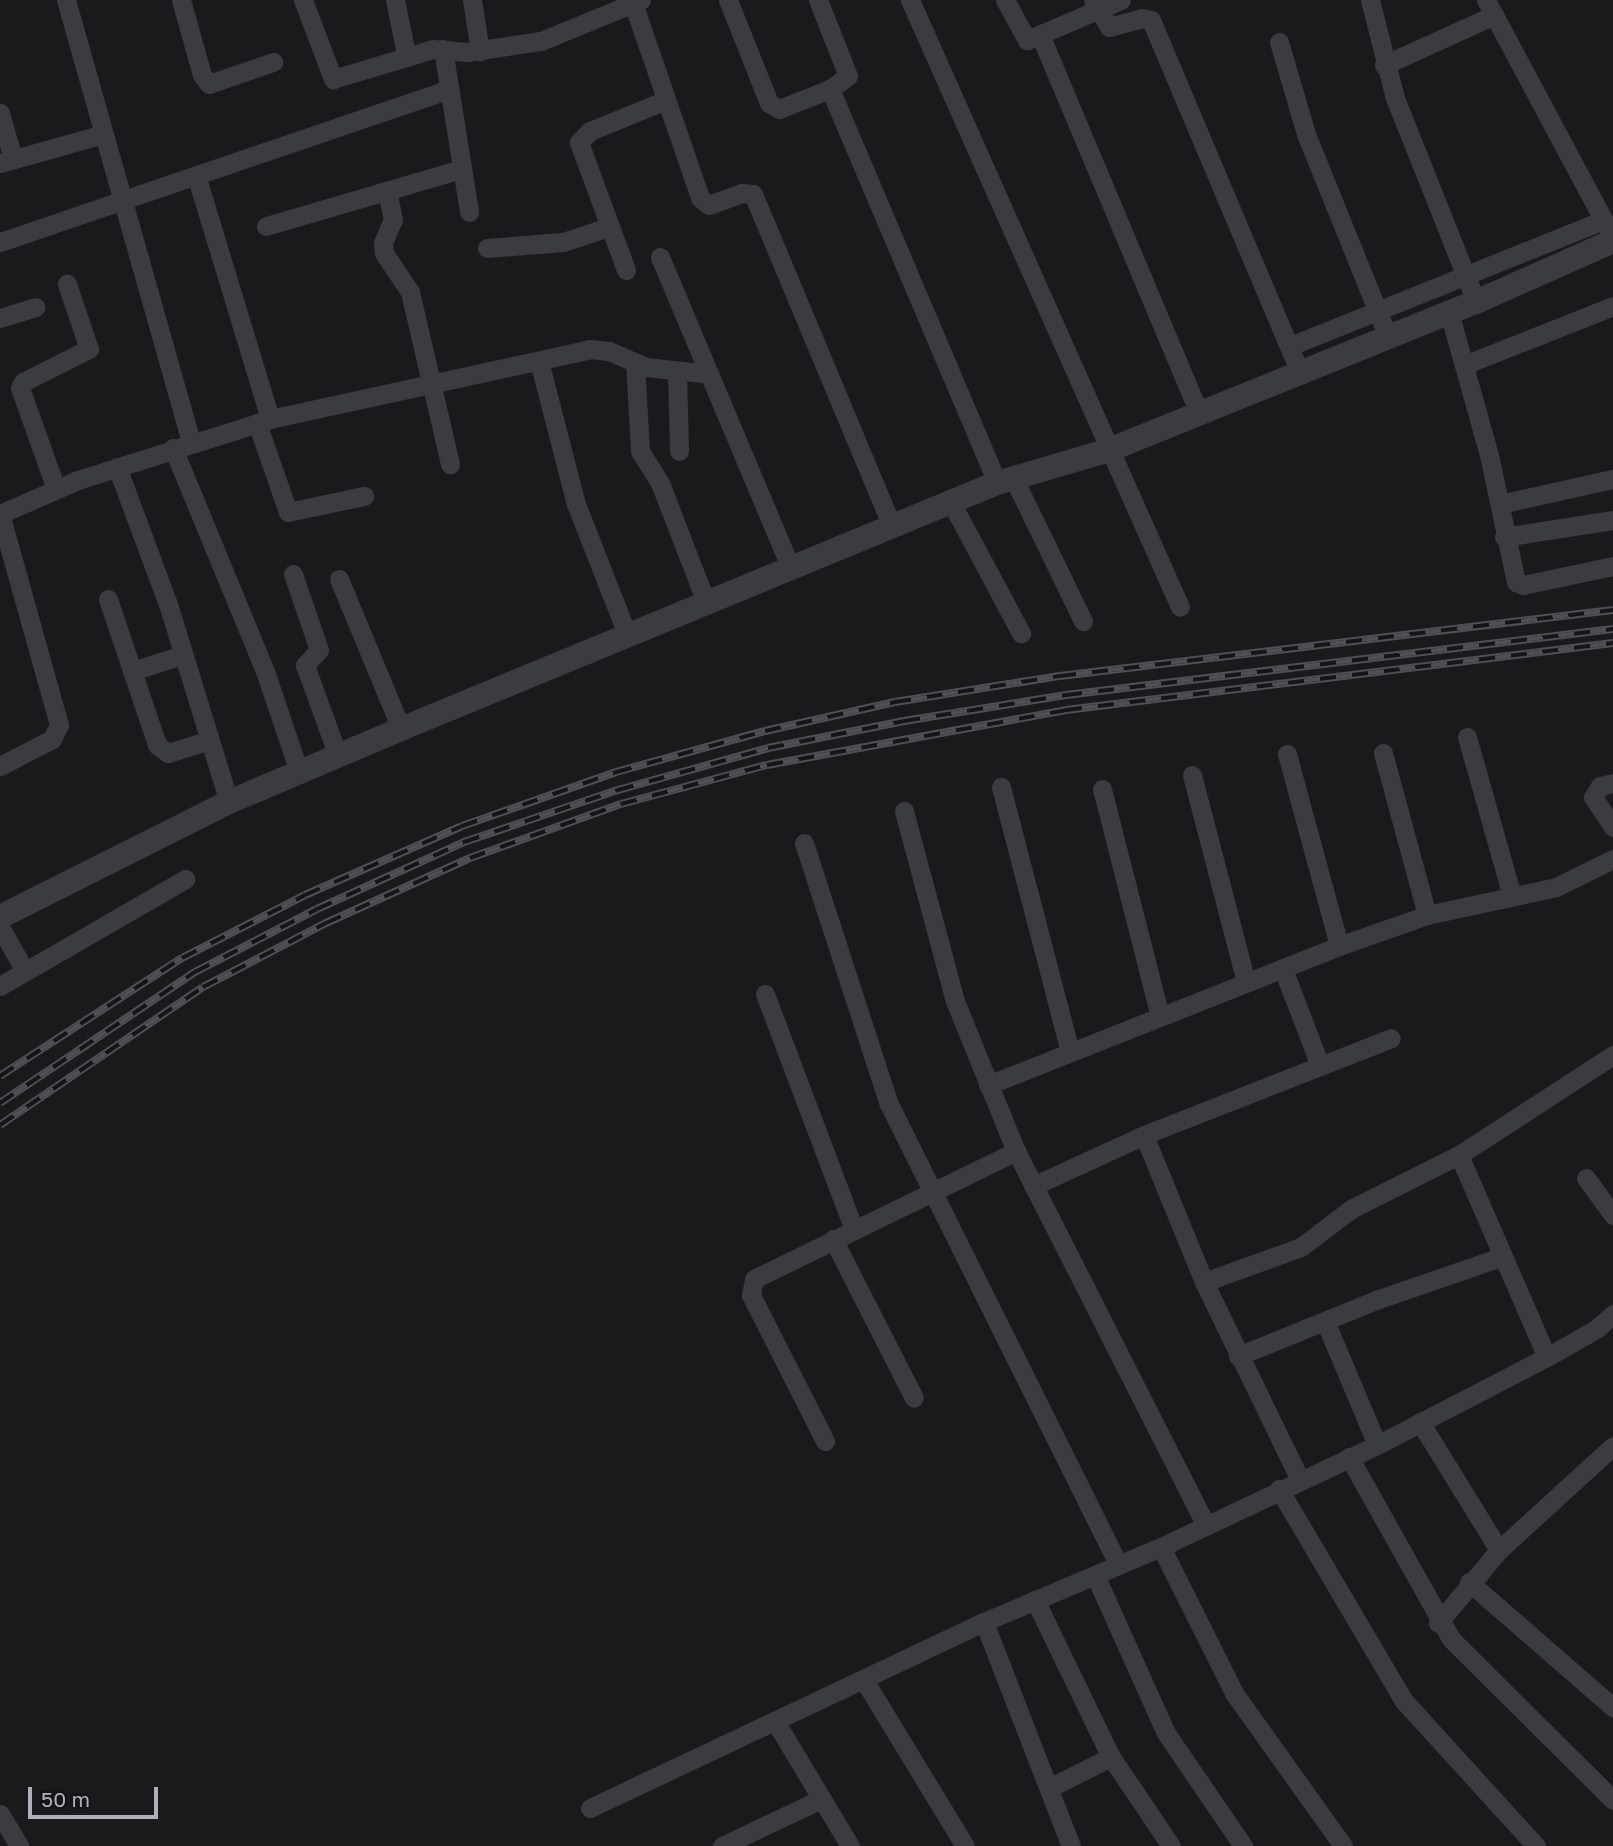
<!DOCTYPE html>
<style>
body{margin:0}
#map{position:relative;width:1613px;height:1846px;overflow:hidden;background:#1a1a1c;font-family:"Golos Text",sans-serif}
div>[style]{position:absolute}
.minor>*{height:19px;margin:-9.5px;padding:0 9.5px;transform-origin:9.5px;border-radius:9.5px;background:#3b3c41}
.tertiary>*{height:24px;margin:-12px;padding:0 12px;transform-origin:12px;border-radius:12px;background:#3b3c41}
.rail>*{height:8px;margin-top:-4px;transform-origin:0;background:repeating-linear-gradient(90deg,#151518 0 16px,#4e5056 0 32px);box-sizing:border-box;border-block:2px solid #4e5056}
span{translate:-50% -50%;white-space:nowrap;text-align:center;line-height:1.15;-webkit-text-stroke:6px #151518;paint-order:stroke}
.scale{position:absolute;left:28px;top:1787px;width:130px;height:32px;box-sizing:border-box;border:4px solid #adb1bc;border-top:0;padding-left:9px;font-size:21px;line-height:24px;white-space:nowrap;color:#adb1bc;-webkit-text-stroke:5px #151518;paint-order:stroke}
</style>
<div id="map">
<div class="minor">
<div style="left:66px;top:0;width:459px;rotate:74.2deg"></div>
<div style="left:181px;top:0;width:78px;rotate:74.4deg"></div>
<div style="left:202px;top:75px;width:11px;rotate:52deg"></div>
<div style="left:209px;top:84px;width:68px;rotate:-19deg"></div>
<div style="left:303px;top:0;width:85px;rotate:69.2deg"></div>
<div style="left:333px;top:79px;width:104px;rotate:-16.7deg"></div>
<div style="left:433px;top:49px;width:34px;rotate:5deg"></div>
<div style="left:467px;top:52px;width:75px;rotate:-8.5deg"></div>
<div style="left:541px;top:41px;width:108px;rotate:-22.3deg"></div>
<div style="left:395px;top:0;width:55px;rotate:78.5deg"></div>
<div style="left:472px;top:0;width:52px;rotate:81.1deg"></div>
<div style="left:728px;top:0;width:111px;rotate:68.3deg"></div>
<div style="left:769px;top:103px;width:12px;rotate:31deg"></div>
<div style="left:779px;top:109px;width:55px;rotate:-21.4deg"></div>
<div style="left:830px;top:89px;width:22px;rotate:-36deg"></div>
<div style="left:848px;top:76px;width:82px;rotate:-111.5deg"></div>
<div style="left:910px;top:0;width:664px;rotate:66.02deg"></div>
<div style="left:1005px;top:0;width:46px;rotate:61.2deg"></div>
<div style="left:1027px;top:40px;width:102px;rotate:-23.1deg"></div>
<div style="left:1093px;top:0;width:31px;rotate:59deg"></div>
<div style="left:1109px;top:27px;width:34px;rotate:-15deg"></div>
<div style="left:1142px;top:18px;width:9px;rotate:13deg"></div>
<div style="left:1151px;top:20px;width:382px;rotate:67.1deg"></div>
<div style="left:1370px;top:0;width:101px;rotate:75.7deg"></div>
<div style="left:1395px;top:98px;width:219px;rotate:68.3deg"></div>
<div style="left:1486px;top:0;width:261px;rotate:61.9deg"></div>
<div style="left:633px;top:3px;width:206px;rotate:71deg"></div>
<div style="left:700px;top:198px;width:11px;rotate:38deg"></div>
<div style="left:709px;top:205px;width:35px;rotate:-20deg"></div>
<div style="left:742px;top:193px;width:11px;rotate:5deg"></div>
<div style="left:753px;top:194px;width:360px;rotate:67.3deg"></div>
<div style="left:1041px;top:37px;width:407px;rotate:67.2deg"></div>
<div style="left:1279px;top:42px;width:96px;rotate:73.6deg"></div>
<div style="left:1306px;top:134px;width:219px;rotate:68deg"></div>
<div style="left:443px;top:49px;width:165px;rotate:80.9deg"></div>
<div style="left:1384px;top:65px;width:121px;rotate:-24.4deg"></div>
<div style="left:830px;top:89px;width:428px;rotate:67deg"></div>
<div style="left:0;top:113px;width:48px;rotate:74.2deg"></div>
<div style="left:0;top:163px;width:107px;rotate:-15.7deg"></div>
<div style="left:196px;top:175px;width:255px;rotate:73.1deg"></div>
<div style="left:387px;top:191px;width:29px;rotate:78deg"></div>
<div style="left:393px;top:219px;width:26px;rotate:113deg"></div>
<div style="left:383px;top:243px;width:10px;rotate:84deg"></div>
<div style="left:384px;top:253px;width:47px;rotate:56.3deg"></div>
<div style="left:410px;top:292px;width:177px;rotate:76.9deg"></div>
<div style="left:266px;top:226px;width:203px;rotate:-16.3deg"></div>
<div style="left:0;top:242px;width:472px;rotate:-18.8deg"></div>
<div style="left:487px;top:248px;width:76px;rotate:-4.5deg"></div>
<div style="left:563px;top:242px;width:48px;rotate:-18.1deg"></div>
<div style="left:660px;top:257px;width:337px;rotate:67.2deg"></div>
<div style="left:626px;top:270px;width:136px;rotate:-110.2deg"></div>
<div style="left:579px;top:142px;width:16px;rotate:-45deg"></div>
<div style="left:590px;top:131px;width:82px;rotate:-22.2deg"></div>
<div style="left:1449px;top:312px;width:148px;rotate:74.4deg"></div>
<div style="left:1489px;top:455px;width:130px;rotate:78deg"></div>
<div style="left:1516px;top:582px;width:8px;rotate:23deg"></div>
<div style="left:1523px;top:585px;width:92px;rotate:-11.9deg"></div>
<div style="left:0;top:318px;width:37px;rotate:-17deg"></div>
<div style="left:1290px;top:346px;width:338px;rotate:-21.9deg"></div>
<div style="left:539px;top:361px;width:148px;rotate:75.5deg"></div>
<div style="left:576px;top:504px;width:140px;rotate:68.6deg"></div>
<div style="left:635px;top:363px;width:88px;rotate:86.7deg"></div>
<div style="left:640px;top:451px;width:38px;rotate:58deg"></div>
<div style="left:660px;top:483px;width:128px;rotate:68.9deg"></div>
<div style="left:1464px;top:365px;width:160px;rotate:-21.6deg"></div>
<div style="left:677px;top:372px;width:79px;rotate:88.5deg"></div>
<div style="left:257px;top:423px;width:94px;rotate:70.8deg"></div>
<div style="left:288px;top:512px;width:78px;rotate:-11.9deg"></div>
<div style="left:173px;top:448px;width:244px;rotate:67.6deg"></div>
<div style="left:266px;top:674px;width:103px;rotate:71.4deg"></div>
<div style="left:117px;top:467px;width:146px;rotate:69.6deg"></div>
<div style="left:168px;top:604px;width:207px;rotate:72.9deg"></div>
<div style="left:1014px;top:479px;width:158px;rotate:64.1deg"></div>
<div style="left:56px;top:489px;width:107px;rotate:-109.6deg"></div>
<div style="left:20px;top:388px;width:7px;rotate:-63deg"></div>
<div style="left:23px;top:382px;width:74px;rotate:-26.6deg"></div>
<div style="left:89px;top:349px;width:69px;rotate:-108.7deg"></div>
<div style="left:951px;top:502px;width:149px;rotate:61.9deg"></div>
<div style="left:1500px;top:504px;width:116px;rotate:-12.5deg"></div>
<div style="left:0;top:514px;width:85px;rotate:-23.6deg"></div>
<div style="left:78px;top:480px;width:201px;rotate:-17.6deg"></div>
<div style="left:270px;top:419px;width:328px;rotate:-12.3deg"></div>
<div style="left:590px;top:349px;width:19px;rotate:6deg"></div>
<div style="left:609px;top:351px;width:40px;rotate:23.4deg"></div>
<div style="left:646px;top:367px;width:64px;rotate:6.2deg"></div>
<div style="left:1504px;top:537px;width:110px;rotate:-8.9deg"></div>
<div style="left:293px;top:574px;width:80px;rotate:71.1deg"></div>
<div style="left:319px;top:650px;width:21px;rotate:133deg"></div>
<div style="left:305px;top:665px;width:97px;rotate:70.1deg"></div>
<div style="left:339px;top:579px;width:162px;rotate:67.5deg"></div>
<div style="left:108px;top:599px;width:154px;rotate:71.4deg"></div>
<div style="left:157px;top:745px;width:14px;rotate:36deg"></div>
<div style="left:168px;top:753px;width:41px;rotate:-17.1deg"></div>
<div style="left:132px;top:671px;width:52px;rotate:-17.7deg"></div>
<div style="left:1467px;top:737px;width:165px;rotate:74.2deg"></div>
<div style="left:1383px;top:753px;width:168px;rotate:74.8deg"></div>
<div style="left:1287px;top:754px;width:199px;rotate:74.8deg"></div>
<div style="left:0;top:766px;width:59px;rotate:-27.4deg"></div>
<div style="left:52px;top:739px;width:16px;rotate:-63deg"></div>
<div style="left:59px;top:725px;width:219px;rotate:-105.6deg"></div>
<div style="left:1192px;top:775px;width:214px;rotate:75.4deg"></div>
<div style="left:1613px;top:783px;width:13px;rotate:167deg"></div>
<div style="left:1600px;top:786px;width:13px;rotate:122deg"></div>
<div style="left:1593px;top:797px;width:36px;rotate:56deg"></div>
<div style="left:1001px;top:787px;width:274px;rotate:75.4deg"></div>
<div style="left:1102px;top:789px;width:234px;rotate:75.7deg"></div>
<div style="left:904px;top:811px;width:197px;rotate:75deg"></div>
<div style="left:955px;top:1001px;width:162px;rotate:67.9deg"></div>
<div style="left:1016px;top:1151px;width:419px;rotate:63.1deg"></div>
<div style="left:804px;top:843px;width:274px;rotate:72deg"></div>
<div style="left:889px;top:1104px;width:514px;rotate:63.53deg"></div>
<div style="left:0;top:927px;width:51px;rotate:60.4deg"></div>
<div style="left:1283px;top:969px;width:101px;rotate:69deg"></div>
<div style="left:0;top:986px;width:214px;rotate:-30deg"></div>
<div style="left:765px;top:994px;width:251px;rotate:69.3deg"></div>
<div style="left:988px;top:1085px;width:378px;rotate:-21.6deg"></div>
<div style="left:1339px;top:946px;width:93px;rotate:-19.4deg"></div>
<div style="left:1427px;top:915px;width:132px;rotate:-12.2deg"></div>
<div style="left:1556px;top:887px;width:64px;rotate:-26.2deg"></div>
<div style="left:1144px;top:1135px;width:159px;rotate:67.8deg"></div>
<div style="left:1204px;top:1282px;width:218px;rotate:64.1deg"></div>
<div style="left:1459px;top:1155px;width:220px;rotate:66.5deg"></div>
<div style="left:1586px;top:1178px;width:46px;rotate:53.9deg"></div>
<div style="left:1033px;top:1186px;width:122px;rotate:-24.7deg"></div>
<div style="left:1144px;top:1135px;width:265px;rotate:-21.4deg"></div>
<div style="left:833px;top:1239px;width:178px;rotate:63deg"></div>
<div style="left:1204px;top:1282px;width:103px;rotate:-19.8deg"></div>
<div style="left:1301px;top:1247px;width:63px;rotate:-37.2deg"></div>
<div style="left:1351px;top:1209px;width:121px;rotate:-26.6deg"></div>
<div style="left:1459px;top:1155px;width:184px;rotate:-33deg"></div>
<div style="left:1325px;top:1321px;width:134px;rotate:67.2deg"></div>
<div style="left:1238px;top:1356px;width:149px;rotate:-22.1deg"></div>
<div style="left:1376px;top:1300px;width:132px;rotate:-19deg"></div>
<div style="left:1420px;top:1422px;width:150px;rotate:58.3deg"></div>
<div style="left:825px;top:1441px;width:164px;rotate:-116.9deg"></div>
<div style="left:751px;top:1295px;width:16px;rotate:-79deg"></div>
<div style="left:754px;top:1279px;width:292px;rotate:-26deg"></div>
<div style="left:1349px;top:1457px;width:209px;rotate:60.7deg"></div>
<div style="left:1451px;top:1639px;width:228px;rotate:44.8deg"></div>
<div style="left:1279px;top:1489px;width:246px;rotate:59.5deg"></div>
<div style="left:1404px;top:1701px;width:196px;rotate:47.7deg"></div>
<div style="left:1161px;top:1547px;width:163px;rotate:63.4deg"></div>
<div style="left:1234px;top:1693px;width:188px;rotate:54.5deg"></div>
<div style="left:1095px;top:1575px;width:173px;rotate:65.8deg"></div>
<div style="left:1166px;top:1733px;width:137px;rotate:55.7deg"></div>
<div style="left:1469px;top:1582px;width:191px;rotate:41deg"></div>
<div style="left:1035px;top:1600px;width:174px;rotate:64.2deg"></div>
<div style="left:1111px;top:1757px;width:107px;rotate:56deg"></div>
<div style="left:984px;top:1622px;width:240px;rotate:68.8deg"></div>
<div style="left:1438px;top:1623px;width:95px;rotate:-50.1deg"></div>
<div style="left:1499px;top:1550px;width:154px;rotate:-42.4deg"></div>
<div style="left:864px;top:1680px;width:194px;rotate:58.7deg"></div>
<div style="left:775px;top:1721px;width:146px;rotate:59deg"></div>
<div style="left:1051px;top:1787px;width:67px;rotate:-26.6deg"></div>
<div style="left:590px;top:1808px;width:436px;rotate:-25.3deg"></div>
<div style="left:984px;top:1622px;width:192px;rotate:-23deg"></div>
<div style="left:1161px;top:1547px;width:239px;rotate:-25.3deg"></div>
<div style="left:1377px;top:1445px;width:191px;rotate:-27.4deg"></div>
<div style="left:1547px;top:1357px;width:56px;rotate:-29.7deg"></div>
<div style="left:1596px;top:1329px;width:23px;rotate:-41deg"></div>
<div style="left:0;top:1814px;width:37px;rotate:59deg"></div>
<div style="left:722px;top:1846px;width:110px;rotate:-25.4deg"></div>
</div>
<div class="tertiary">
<div style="left:0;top:917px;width:256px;rotate:-26.7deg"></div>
<div style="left:229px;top:802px;width:187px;rotate:-23deg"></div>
<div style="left:401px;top:729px;width:645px;rotate:-22.43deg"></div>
<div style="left:997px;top:483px;width:117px;rotate:-16.4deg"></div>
<div style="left:1109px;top:450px;width:396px;rotate:-22deg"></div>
<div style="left:1476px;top:302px;width:150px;rotate:-24deg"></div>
</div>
<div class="rail">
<div style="left:0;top:1076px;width:217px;rotate:-33deg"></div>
<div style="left:182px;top:958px;width:138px;rotate:-27.1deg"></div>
<div style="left:305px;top:895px;width:171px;rotate:-23.7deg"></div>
<div style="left:462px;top:826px;width:163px;rotate:-19.3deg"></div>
<div style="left:616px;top:772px;width:155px;rotate:-15.4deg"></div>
<div style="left:765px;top:731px;width:133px;rotate:-12.6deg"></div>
<div style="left:895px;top:702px;width:167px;rotate:-9deg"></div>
<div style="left:1060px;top:676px;width:557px;rotate:-6.81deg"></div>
<div style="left:0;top:1103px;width:235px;rotate:-33.9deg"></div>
<div style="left:195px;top:972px;width:137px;rotate:-27.3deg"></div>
<div style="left:317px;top:909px;width:162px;rotate:-24.5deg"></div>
<div style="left:464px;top:842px;width:163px;rotate:-18.7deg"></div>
<div style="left:618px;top:790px;width:156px;rotate:-15.6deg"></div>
<div style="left:768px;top:748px;width:139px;rotate:-11.2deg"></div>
<div style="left:904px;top:721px;width:164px;rotate:-9.1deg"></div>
<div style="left:1066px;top:695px;width:551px;rotate:-6.88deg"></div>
<div style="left:0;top:1125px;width:245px;rotate:-34.2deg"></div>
<div style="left:203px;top:987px;width:139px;rotate:-27.5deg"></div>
<div style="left:326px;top:923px;width:158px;rotate:-24.3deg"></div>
<div style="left:470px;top:858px;width:160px;rotate:-19.7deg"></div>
<div style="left:621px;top:804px;width:151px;rotate:-15deg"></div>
<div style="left:767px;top:765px;width:304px;rotate:-10.4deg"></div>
<div style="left:1066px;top:710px;width:551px;rotate:-6.98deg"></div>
</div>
<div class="scale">50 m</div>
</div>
